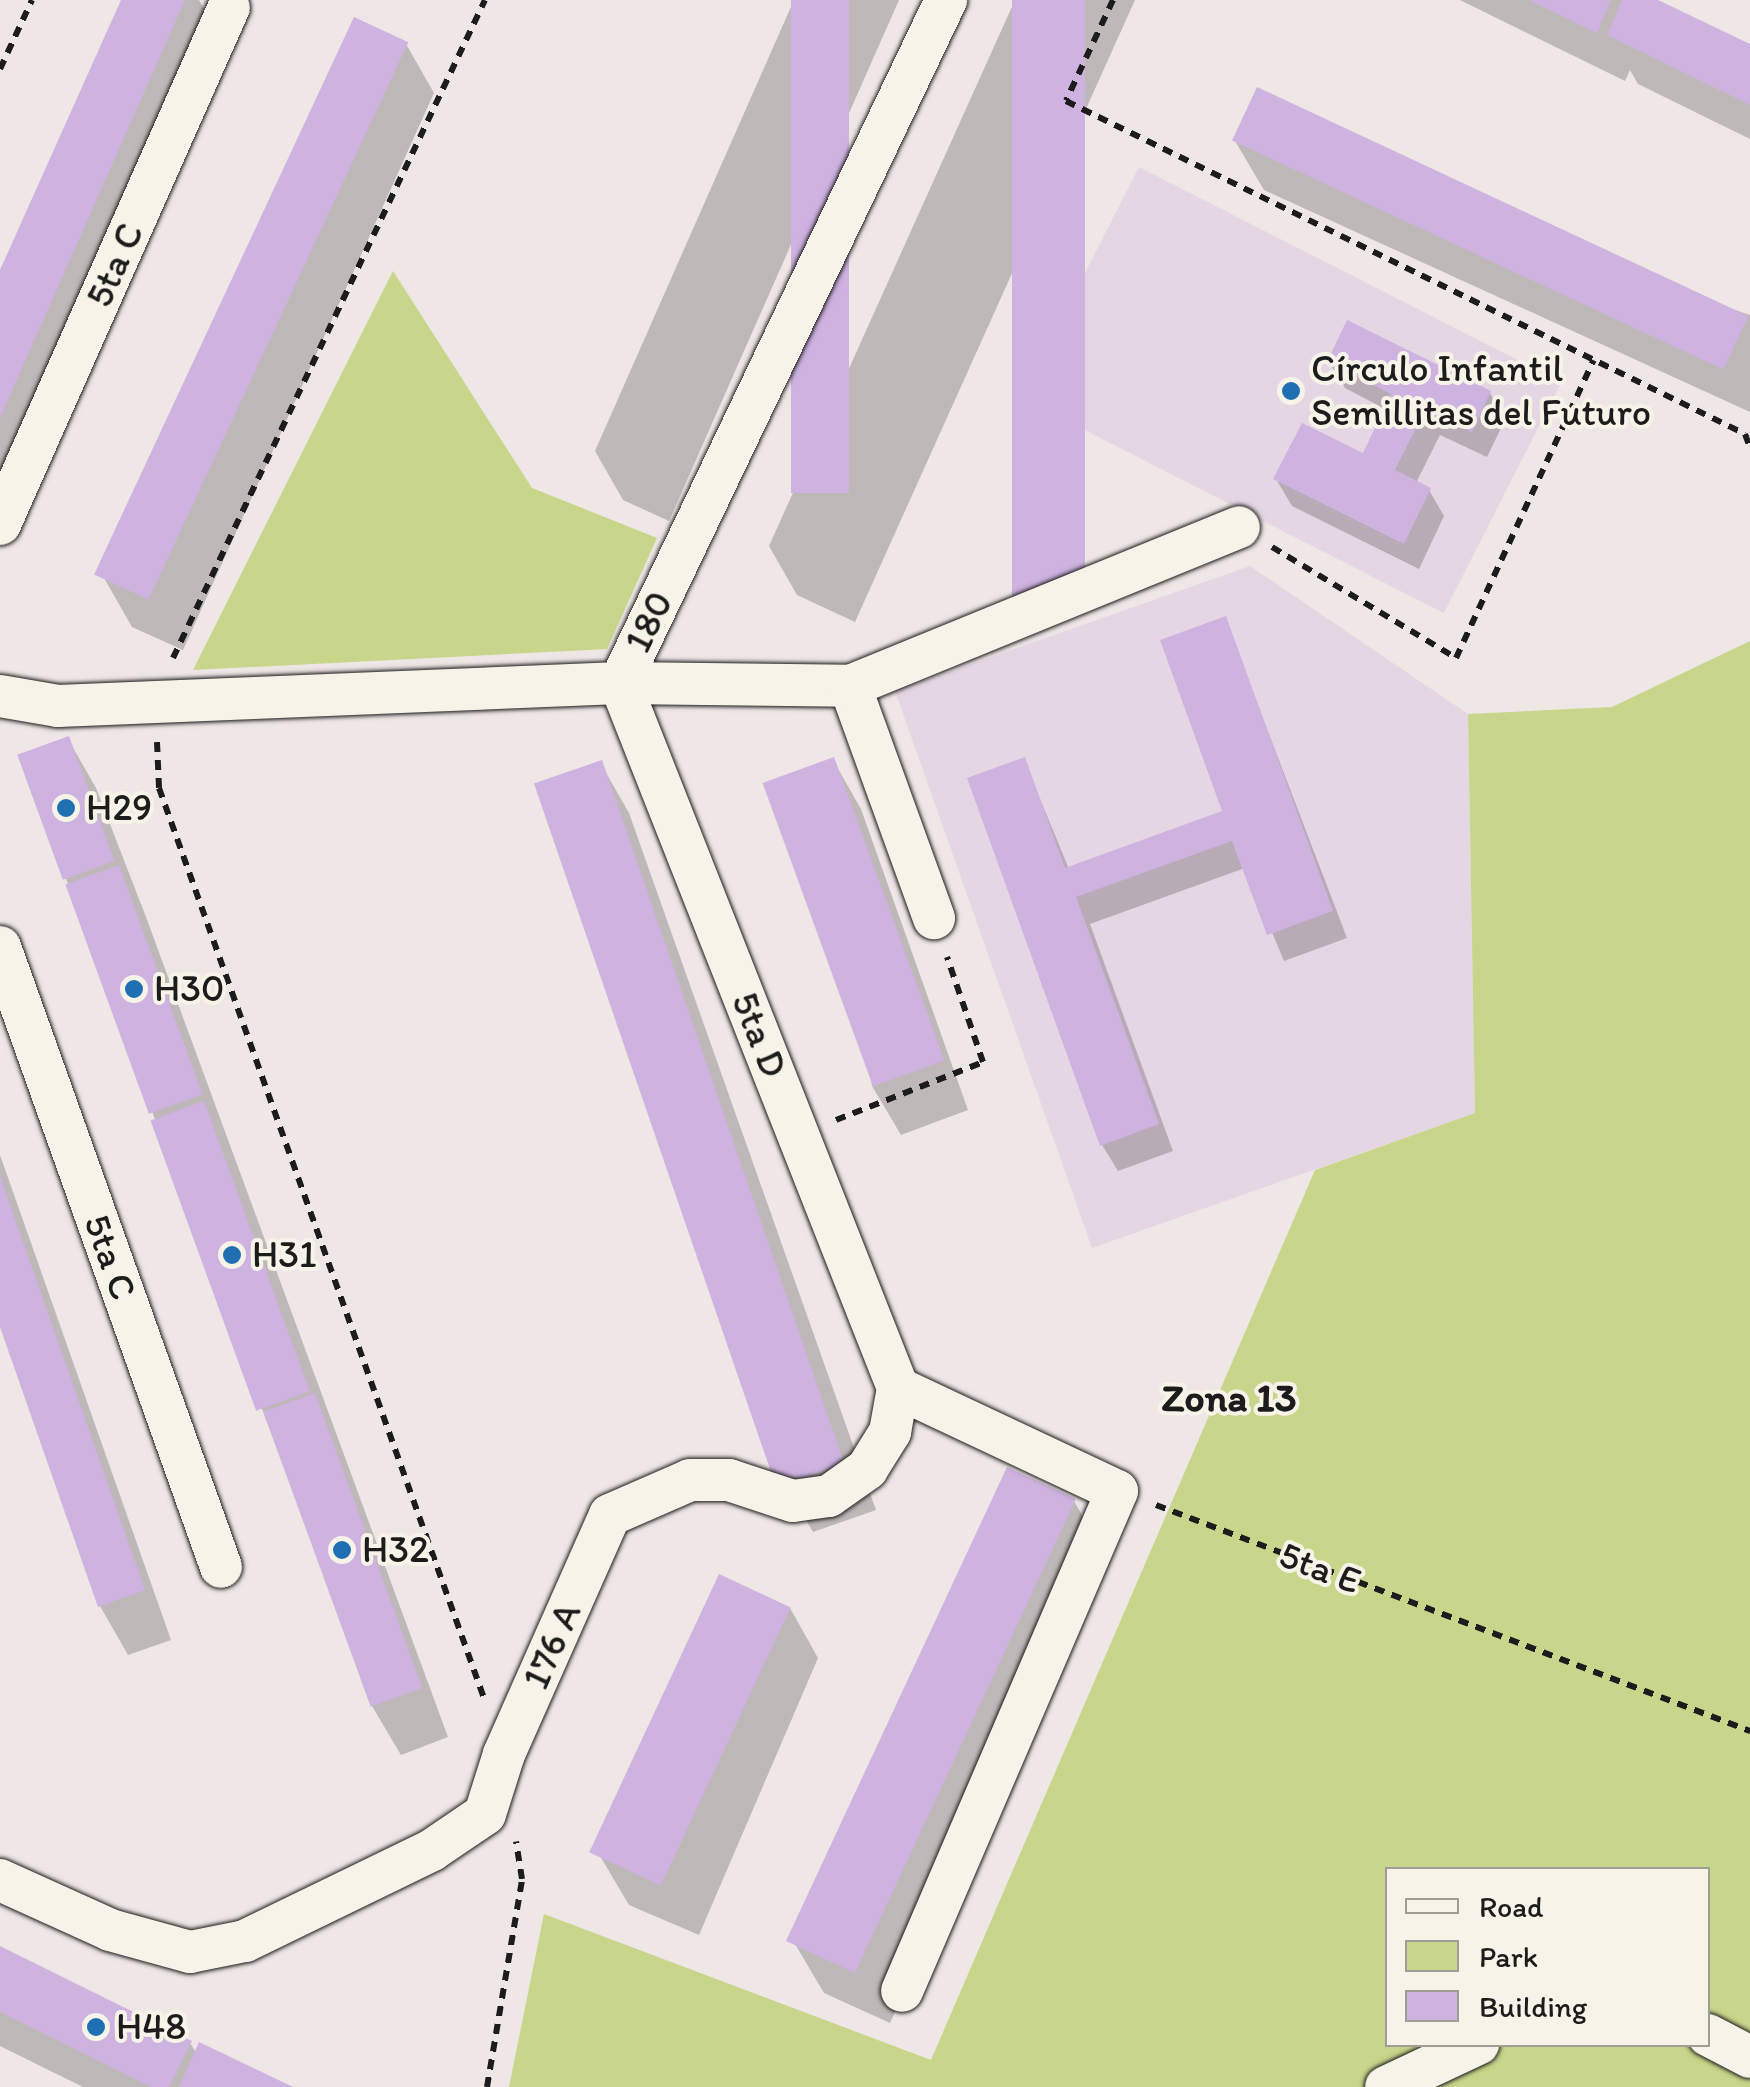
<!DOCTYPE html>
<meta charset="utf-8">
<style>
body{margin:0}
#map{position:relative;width:1750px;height:2087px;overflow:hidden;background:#efe6e6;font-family:Itim,sans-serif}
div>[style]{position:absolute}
.built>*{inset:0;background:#e5d6e4;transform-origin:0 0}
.green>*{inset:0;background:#c7d68a}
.shadow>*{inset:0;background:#0003}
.building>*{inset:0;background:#ceb2e0;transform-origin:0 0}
.path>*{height:6px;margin-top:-3px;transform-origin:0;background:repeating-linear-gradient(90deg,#1c1c1c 0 10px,transparent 0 18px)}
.roads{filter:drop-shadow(0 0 2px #1c1c1c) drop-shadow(0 0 2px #1c1c1c)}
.minor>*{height:42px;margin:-21px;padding:0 21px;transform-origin:21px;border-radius:21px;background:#f7f3e8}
.dots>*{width:28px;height:28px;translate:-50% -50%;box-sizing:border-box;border:5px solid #f7f3e8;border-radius:50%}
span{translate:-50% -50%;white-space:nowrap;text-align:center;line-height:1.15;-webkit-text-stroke:8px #f7f3e8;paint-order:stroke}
.street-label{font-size:38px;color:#1c1c1c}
.poi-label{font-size:38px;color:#1c1c1c}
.left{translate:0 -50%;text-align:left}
.neighbourhood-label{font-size:40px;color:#1c1c1c;font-weight:700}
.legend{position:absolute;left:1385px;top:1867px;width:325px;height:180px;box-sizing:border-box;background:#f7f3e8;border:2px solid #9f9d96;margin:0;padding:12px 18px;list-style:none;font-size:30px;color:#1c1c1c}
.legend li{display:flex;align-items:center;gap:20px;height:50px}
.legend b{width:50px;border:2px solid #9f9d96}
</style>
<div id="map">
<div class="built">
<div style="left:1139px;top:167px;width:474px;height:259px;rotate:27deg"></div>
<div style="clip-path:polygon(1250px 566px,1468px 714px,1475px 1113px,1092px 1248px,895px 691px)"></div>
</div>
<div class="green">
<div style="clip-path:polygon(393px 271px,532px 488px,657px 538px,607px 649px,193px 670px)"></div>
<div style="clip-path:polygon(evenodd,1750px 641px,1750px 2087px,509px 2087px,544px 1914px,931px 2060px,1315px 1170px,1475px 1113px,1468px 714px,1612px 707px,1750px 641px,1388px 1870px,1708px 1870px,1708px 2044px,1388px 2044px,1388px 1870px)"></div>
</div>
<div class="shadow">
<div style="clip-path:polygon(124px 0,199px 0,219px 35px,0 492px,0 280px)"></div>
<div style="clip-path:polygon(794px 0,899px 0,669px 521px,623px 500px,595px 451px)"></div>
<div style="clip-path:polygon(1015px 0,1135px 0,855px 622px,797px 595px,769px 546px)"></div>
<div style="clip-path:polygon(1460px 0,1652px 0,1750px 46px,1750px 139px,1638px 84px,1630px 70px,1625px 81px)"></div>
<div style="clip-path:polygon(406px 44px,434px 93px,183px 650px,132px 627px,104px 578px)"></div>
<div style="clip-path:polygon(1235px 141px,1750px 315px,1750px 412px,1264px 190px)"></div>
<div style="clip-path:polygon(1329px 362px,1490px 393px,1505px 420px,1487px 457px,1440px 435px,1416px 483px,1429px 490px,1444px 516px,1419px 569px,1292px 506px,1276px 479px,1364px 457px,1387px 410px,1345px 388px)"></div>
<div style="clip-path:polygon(1225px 619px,1347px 938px,1284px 961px,1245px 868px,1090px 924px,1173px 1151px,1118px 1171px,1102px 1145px,1024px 760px,1069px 869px,1225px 813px)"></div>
<div style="clip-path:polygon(68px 739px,96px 788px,146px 917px,448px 1737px,401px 1755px,372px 1706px,21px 757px)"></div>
<div style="clip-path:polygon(833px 760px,861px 809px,968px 1110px,901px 1135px,872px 1086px)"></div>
<div style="clip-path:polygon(601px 764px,629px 813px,876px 1510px,813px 1532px,785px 1483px)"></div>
<div style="clip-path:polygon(0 1155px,171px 1640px,128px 1655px,100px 1606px,0 1324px)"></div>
<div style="clip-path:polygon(1074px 1501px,1102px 1550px,890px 2023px,824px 1993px,795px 1944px)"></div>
<div style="clip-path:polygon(790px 1608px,818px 1658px,699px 1935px,629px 1905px,600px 1856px)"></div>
<div style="clip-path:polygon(0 1948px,190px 2043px,197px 2054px,287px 2087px,83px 2087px,0 2046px)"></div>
</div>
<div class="building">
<div style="clip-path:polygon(121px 0,185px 0,0 418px,0 270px)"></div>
<div style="left:791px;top:0;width:58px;height:493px"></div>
<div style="left:1012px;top:0;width:73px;height:599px"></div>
<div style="clip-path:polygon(1529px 0,1611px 0,1597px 33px)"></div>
<div style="clip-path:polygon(1622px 0,1658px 0,1750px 44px,1750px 105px,1607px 35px)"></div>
<div style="left:354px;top:17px;width:60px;height:615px;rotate:25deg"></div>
<div style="left:1257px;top:87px;width:542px;height:59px;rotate:25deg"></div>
<div style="clip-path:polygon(1347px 320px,1491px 391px,1472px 432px,1425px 410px,1395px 470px,1431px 488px,1404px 544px,1273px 479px,1302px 423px,1363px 453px,1391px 394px,1327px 362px)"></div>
<div style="clip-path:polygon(1226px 616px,1333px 911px,1267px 935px,1232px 841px,1076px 897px,1159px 1124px,1100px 1146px,967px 778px,1025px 757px,1065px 868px,1222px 811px,1160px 640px)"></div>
<div style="left:69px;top:736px;width:133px;height:55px;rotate:70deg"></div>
<div style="left:834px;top:757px;width:323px;height:76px;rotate:70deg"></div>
<div style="left:602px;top:760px;width:744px;height:72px;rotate:71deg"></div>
<div style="left:119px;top:865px;width:244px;height:57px;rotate:70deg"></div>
<div style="left:204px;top:1101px;width:309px;height:57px;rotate:70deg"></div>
<div style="clip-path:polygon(0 1176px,145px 1590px,98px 1607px,0 1327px)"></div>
<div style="left:315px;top:1393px;width:314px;height:55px;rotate:70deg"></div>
<div style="left:1007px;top:1467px;width:76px;height:523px;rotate:25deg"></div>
<div style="left:719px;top:1574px;width:79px;height:307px;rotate:25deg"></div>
<div style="clip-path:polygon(0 1946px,192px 2041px,169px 2087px,151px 2087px,0 2012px)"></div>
<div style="clip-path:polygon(199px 2042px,293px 2087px,179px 2087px)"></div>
</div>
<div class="path">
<div style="left:1113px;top:0;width:111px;rotate:115deg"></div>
<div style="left:1066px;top:101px;width:756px;rotate:26.12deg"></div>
<div style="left:1745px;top:434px;width:15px;rotate:70deg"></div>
<div style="left:0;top:69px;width:76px;rotate:-65.1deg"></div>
<div style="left:1272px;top:547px;width:215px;rotate:31.1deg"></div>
<div style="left:1456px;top:658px;width:328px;rotate:-65.2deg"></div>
<div style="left:173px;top:658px;width:728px;rotate:-64.63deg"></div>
<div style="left:157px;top:742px;width:46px;rotate:87.5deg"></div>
<div style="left:159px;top:788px;width:966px;rotate:70.35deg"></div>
<div style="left:836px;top:1120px;width:158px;rotate:-21.5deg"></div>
<div style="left:983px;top:1062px;width:111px;rotate:-108.9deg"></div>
<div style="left:1156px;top:1505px;width:636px;rotate:20.83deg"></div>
<div style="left:487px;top:2087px;width:211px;rotate:-80.4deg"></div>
<div style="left:522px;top:1879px;width:38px;rotate:-99deg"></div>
</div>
<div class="roads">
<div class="minor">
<div style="left:0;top:524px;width:565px;rotate:-66.11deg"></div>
<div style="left:620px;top:683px;width:757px;rotate:-64.48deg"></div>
<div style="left:620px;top:683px;width:758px;rotate:68.48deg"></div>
<div style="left:850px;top:686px;width:247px;rotate:70.1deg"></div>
<div style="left:0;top:696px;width:59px;rotate:9.8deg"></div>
<div style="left:58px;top:706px;width:562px;rotate:-2.34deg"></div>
<div style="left:620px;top:683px;width:230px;rotate:0.7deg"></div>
<div style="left:850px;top:686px;width:420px;rotate:-22.2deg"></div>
<div style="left:0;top:947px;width:658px;rotate:70.38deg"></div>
<div style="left:898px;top:1388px;width:242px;rotate:25.2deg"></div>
<div style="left:1117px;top:1491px;width:544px;rotate:113.27deg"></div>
<div style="left:0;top:1880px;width:121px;rotate:24.4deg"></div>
<div style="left:110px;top:1930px;width:83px;rotate:15.4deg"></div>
<div style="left:190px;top:1952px;width:56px;rotate:-11.3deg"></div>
<div style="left:245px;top:1941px;width:208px;rotate:-25.9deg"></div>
<div style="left:432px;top:1850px;width:64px;rotate:-34.2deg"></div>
<div style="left:485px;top:1814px;width:63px;rotate:-72.4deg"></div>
<div style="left:504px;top:1754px;width:261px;rotate:-66.1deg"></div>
<div style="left:610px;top:1515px;width:87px;rotate:-23.6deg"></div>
<div style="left:690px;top:1480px;width:39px"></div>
<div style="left:729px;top:1480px;width:67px;rotate:18.2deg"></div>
<div style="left:793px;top:1501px;width:36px;rotate:-8deg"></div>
<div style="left:829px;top:1496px;width:47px;rotate:-35.4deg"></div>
<div style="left:867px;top:1469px;width:44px;rotate:-58.1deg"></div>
<div style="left:890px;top:1432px;width:45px;rotate:-79.7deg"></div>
<div style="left:1708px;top:2035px;width:47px;rotate:27.6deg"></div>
<div style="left:1386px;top:2087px;width:102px;rotate:-25.1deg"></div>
</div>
</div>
<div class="dots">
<div style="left:1291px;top:391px;background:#1f6fb2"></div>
<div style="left:66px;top:808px;background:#1f6fb2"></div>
<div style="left:134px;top:989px;background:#1f6fb2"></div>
<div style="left:232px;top:1255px;background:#1f6fb2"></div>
<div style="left:342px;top:1550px;background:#1f6fb2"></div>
<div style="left:96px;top:2027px;background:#1f6fb2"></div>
</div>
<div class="street-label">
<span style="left:115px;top:265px;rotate:-66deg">5ta C</span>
<span style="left:649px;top:622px;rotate:-64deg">180</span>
<span style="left:759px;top:1035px;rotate:68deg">5ta D</span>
<span style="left:110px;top:1257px;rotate:70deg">5ta C</span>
<span style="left:1320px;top:1568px;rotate:21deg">5ta E</span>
<span style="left:552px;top:1646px;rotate:-66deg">176 A</span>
</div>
<div class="poi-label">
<span class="left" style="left:1311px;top:391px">Círculo Infantil<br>Semillitas del Futuro</span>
<span class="left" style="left:86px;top:808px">H29</span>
<span class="left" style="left:154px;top:989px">H30</span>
<span class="left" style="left:252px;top:1255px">H31</span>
<span class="left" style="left:362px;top:1550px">H32</span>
<span class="left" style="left:116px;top:2027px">H48</span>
</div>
<div class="neighbourhood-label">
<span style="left:1229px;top:1397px">Zona 13</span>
</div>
<ul class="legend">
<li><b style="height:12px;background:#f7f3e8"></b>Road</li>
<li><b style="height:28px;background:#c7d68a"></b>Park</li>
<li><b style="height:28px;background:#ceb2e0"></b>Building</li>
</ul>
</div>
